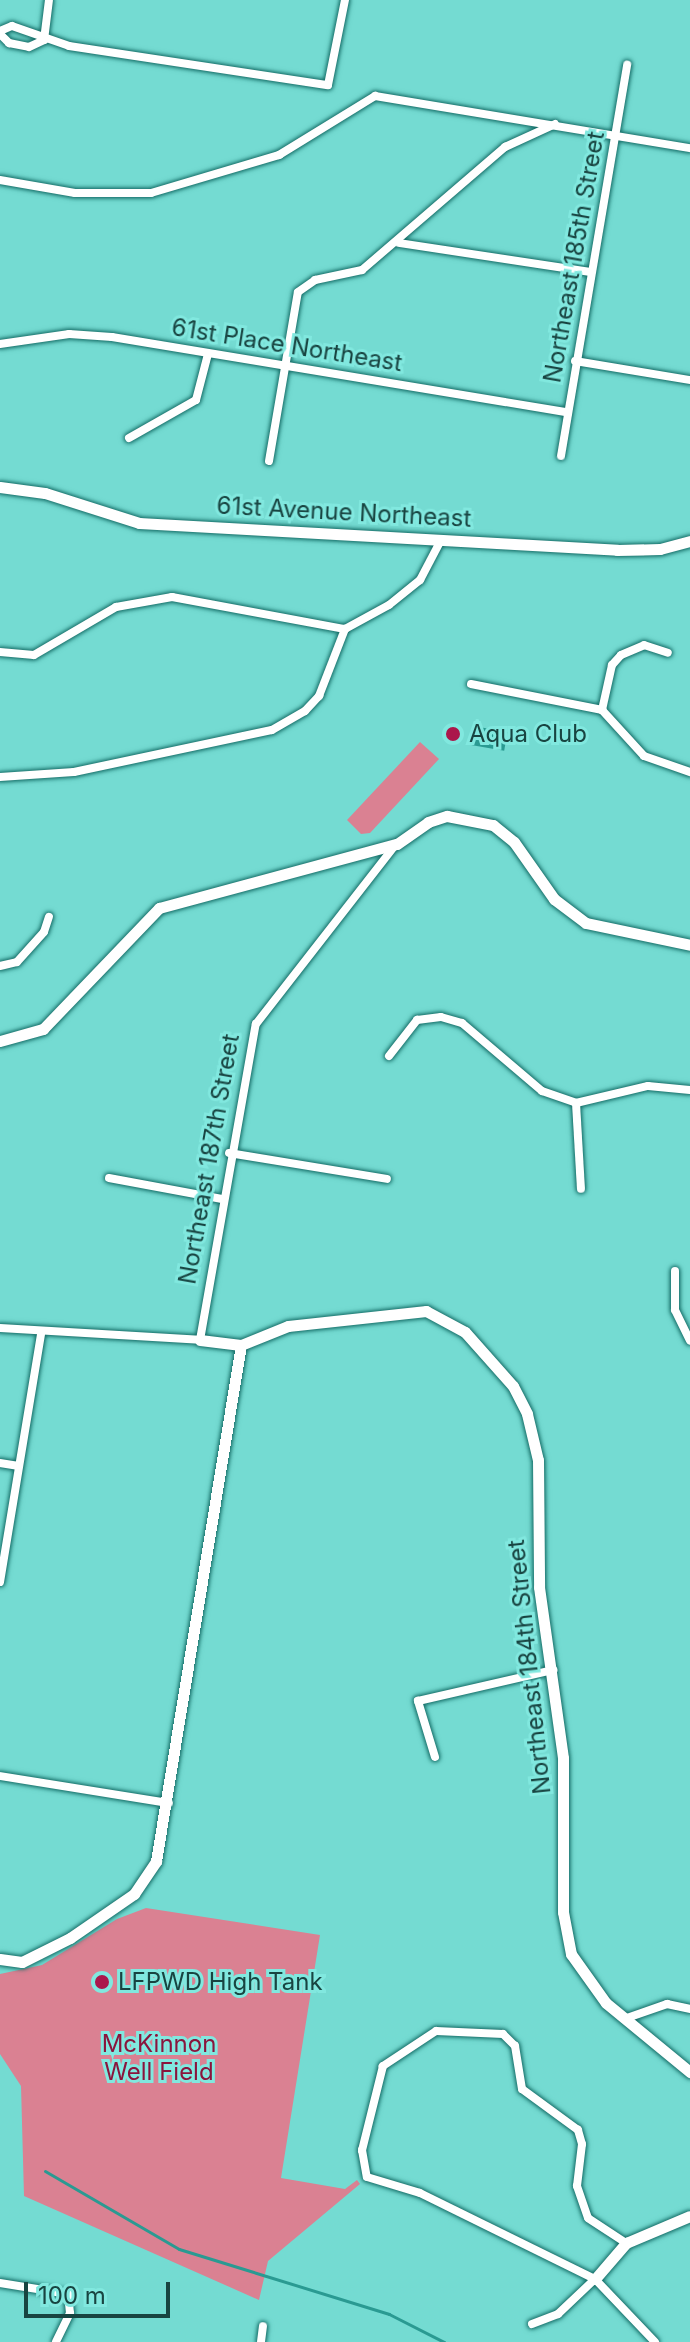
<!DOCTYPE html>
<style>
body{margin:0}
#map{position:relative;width:690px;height:2342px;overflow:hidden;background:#74dbd2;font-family:Inter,sans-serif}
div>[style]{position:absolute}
.green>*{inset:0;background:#da8192}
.water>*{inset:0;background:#2a9a92;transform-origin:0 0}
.stream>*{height:3px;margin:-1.5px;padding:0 1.5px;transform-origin:1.5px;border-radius:1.5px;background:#2a9a92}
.roads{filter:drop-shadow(0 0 2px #146c66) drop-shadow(0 0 2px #146c66)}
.street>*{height:8px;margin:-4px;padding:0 4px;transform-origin:4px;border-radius:4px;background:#fff}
.secondary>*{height:11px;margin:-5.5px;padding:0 5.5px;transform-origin:5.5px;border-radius:5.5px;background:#fff}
.dots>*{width:22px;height:22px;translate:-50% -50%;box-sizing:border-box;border:4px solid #81e8df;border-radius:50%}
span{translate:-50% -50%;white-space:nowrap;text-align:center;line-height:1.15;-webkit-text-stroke:6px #81e8df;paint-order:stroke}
.street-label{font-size:24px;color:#184441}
.poi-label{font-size:24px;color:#184441}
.left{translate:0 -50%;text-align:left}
.park-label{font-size:24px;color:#8a143c}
.scale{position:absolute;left:24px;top:2282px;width:146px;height:36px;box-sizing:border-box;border:4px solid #184441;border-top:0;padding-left:10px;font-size:24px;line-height:28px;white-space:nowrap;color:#184441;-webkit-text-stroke:6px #81e8df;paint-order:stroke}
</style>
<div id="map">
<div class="green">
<div style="clip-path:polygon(420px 742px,439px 759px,370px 833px,361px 834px,347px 820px)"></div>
<div style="clip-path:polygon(146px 1908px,320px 1935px,281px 2178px,345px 2189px,357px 2180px,360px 2184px,268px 2261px,259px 2300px,24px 2196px,21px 2086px,0 2054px,0 1974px,42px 1965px,117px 1919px)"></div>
</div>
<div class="water">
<div style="left:473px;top:726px;width:35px;height:19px;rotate:10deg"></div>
</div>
<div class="stream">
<div style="left:45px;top:2171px;width:155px;rotate:30.2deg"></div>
<div style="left:179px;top:2249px;width:220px;rotate:17.2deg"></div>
<div style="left:389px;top:2314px;width:62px;rotate:27deg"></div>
</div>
<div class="roads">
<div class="street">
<div style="left:0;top:31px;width:13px;rotate:-23deg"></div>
<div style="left:12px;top:26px;width:60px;rotate:19.3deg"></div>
<div style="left:69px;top:46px;width:262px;rotate:8.6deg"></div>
<div style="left:328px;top:85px;width:87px;rotate:-78.7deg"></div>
<div style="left:0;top:34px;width:13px;rotate:45deg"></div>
<div style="left:9px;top:43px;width:20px;rotate:11deg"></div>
<div style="left:29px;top:47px;width:17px;rotate:-25deg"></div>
<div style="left:44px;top:40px;width:40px;rotate:-82.9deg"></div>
<div style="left:0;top:180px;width:76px;rotate:9.8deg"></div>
<div style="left:75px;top:193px;width:76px"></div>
<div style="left:151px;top:193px;width:134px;rotate:-16.5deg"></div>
<div style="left:279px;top:155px;width:113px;rotate:-31.6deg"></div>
<div style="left:375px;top:96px;width:319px;rotate:9.4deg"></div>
<div style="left:399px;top:243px;width:193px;rotate:8.6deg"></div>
<div style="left:0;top:344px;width:70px;rotate:-8.2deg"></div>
<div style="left:69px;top:334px;width:43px;rotate:4deg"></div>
<div style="left:112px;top:337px;width:461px;rotate:9.4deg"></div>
<div style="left:575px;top:361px;width:117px;rotate:9.4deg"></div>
<div style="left:129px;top:438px;width:77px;rotate:-29.6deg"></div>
<div style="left:196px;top:400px;width:48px;rotate:-75.4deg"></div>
<div style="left:561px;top:456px;width:397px;rotate:-80.4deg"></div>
<div style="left:269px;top:461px;width:171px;rotate:-80.3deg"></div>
<div style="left:298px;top:292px;width:21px;rotate:-35deg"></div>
<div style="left:315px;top:280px;width:48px;rotate:-12deg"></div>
<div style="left:362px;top:270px;width:189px;rotate:-40.7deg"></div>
<div style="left:505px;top:147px;width:55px;rotate:-24.7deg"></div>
<div style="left:0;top:652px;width:34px;rotate:5deg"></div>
<div style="left:34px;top:655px;width:95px;rotate:-30.3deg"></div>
<div style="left:116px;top:607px;width:57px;rotate:-10.1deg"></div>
<div style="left:172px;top:597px;width:176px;rotate:10.5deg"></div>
<div style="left:345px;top:629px;width:50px;rotate:-28.6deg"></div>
<div style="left:389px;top:605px;width:40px;rotate:-39deg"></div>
<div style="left:420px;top:580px;width:45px;rotate:-62.3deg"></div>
<div style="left:471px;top:684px;width:134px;rotate:11.2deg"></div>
<div style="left:602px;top:710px;width:62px;rotate:47.6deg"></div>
<div style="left:644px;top:756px;width:49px;rotate:19.2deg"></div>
<div style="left:602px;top:710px;width:46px;rotate:-77.5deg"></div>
<div style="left:612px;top:665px;width:13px;rotate:-48deg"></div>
<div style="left:621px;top:655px;width:25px;rotate:-23deg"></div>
<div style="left:644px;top:645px;width:25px;rotate:18deg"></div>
<div style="left:0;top:777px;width:74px;rotate:-3.9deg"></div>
<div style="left:74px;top:772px;width:202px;rotate:-12deg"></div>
<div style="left:272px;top:730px;width:38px;rotate:-30deg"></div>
<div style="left:305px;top:711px;width:21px;rotate:-47deg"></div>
<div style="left:319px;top:696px;width:72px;rotate:-68.8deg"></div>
<div style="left:0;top:966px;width:17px;rotate:-13deg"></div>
<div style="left:17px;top:962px;width:40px;rotate:-48deg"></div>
<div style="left:44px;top:932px;width:16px;rotate:-72deg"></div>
<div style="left:389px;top:1056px;width:46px;rotate:-52.1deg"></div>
<div style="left:417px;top:1020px;width:24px;rotate:-7deg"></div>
<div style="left:441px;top:1017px;width:22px;rotate:16deg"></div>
<div style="left:462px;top:1023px;width:105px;rotate:40.4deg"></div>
<div style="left:542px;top:1091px;width:36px;rotate:19deg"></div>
<div style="left:576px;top:1103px;width:74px;rotate:-13.3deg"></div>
<div style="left:648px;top:1086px;width:42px;rotate:5.4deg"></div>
<div style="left:576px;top:1103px;width:86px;rotate:86.7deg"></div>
<div style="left:229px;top:1153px;width:160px;rotate:9.3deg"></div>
<div style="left:109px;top:1178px;width:115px;rotate:10.5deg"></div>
<div style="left:675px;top:1271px;width:39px;rotate:90deg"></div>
<div style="left:675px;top:1310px;width:34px;rotate:64deg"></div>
<div style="left:0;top:1328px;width:200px;rotate:3.4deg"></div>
<div style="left:200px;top:1340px;width:321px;rotate:-80deg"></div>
<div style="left:256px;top:1024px;width:228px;rotate:-52.1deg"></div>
<div style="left:0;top:1463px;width:19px;rotate:9deg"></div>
<div style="left:0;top:1582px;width:252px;rotate:-80.6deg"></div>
<div style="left:435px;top:1757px;width:59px;rotate:-106.9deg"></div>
<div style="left:418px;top:1701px;width:139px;rotate:-12.9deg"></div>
<div style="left:0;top:1776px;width:171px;rotate:9.1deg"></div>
<div style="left:624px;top:2019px;width:46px;rotate:-19.2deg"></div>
<div style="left:667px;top:2004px;width:24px;rotate:12deg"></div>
<div style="left:626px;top:2243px;width:45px;rotate:-146.7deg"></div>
<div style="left:588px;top:2218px;width:34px;rotate:-109deg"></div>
<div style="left:577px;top:2186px;width:42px;rotate:-83.2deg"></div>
<div style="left:582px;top:2144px;width:15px;rotate:-106deg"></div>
<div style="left:578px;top:2130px;width:69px;rotate:-143.8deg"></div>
<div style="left:522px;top:2089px;width:44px;rotate:-99.2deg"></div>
<div style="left:515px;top:2046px;width:17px;rotate:-135deg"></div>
<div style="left:503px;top:2034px;width:67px;rotate:-177.4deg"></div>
<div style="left:436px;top:2031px;width:64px;rotate:146.6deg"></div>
<div style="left:383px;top:2066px;width:87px;rotate:104deg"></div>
<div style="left:362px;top:2150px;width:27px;rotate:80deg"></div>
<div style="left:367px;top:2177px;width:55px;rotate:16.8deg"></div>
<div style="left:420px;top:2193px;width:195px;rotate:26.2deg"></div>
<div style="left:595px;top:2279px;width:87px;rotate:46.4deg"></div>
<div style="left:0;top:2283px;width:69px;rotate:9.2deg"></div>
<div style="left:68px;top:2294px;width:19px;rotate:84deg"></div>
<div style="left:70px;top:2313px;width:32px;rotate:116deg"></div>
<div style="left:532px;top:2324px;width:28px;rotate:-21deg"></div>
<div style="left:558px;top:2314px;width:51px;rotate:-43.4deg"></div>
<div style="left:261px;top:2342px;width:16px;rotate:-83deg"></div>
</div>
<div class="secondary">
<div style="left:0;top:487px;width:45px;rotate:7.6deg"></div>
<div style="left:45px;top:493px;width:99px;rotate:17.7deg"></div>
<div style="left:139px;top:523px;width:479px;rotate:3.2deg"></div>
<div style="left:617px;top:550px;width:43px;rotate:-1.3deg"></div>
<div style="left:660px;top:549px;width:31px;rotate:-15deg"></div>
<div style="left:0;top:1041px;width:45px;rotate:-15.6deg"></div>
<div style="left:43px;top:1029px;width:168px;rotate:-46.2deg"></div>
<div style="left:159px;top:908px;width:246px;rotate:-15.1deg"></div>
<div style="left:397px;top:844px;width:38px;rotate:-35deg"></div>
<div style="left:428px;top:822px;width:20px;rotate:-18deg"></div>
<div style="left:447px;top:816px;width:47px;rotate:11.1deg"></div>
<div style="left:493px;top:825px;width:27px;rotate:39deg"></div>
<div style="left:514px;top:842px;width:70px;rotate:54.9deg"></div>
<div style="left:554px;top:899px;width:40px;rotate:37deg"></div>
<div style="left:586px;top:923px;width:106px;rotate:11.9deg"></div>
<div style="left:200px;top:1340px;width:41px;rotate:7deg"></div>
<div style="left:241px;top:1345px;width:51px;rotate:-22deg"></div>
<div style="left:288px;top:1326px;width:139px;rotate:-6.2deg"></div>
<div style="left:426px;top:1311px;width:44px;rotate:28.3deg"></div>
<div style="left:465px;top:1332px;width:72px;rotate:48.4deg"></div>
<div style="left:513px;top:1386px;width:31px;rotate:63deg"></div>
<div style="left:527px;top:1414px;width:47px;rotate:76.6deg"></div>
<div style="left:538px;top:1460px;width:127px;rotate:89.5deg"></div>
<div style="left:539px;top:1587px;width:173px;rotate:82deg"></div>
<div style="left:563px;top:1758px;width:154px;rotate:90deg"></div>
<div style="left:563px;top:1912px;width:43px;rotate:79.2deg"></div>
<div style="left:571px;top:1954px;width:60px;rotate:54.5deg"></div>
<div style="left:606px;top:2003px;width:109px;rotate:39.4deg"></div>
<div style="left:0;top:1959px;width:22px;rotate:8deg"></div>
<div style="left:22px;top:1962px;width:54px;rotate:-26.6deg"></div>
<div style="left:70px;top:1938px;width:78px;rotate:-34.5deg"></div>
<div style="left:134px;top:1894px;width:40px;rotate:-56deg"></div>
<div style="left:156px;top:1861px;width:523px;rotate:-80.65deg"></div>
<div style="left:595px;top:2279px;width:48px;rotate:-49.3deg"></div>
<div style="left:626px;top:2243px;width:69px;rotate:-22.9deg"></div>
</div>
</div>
<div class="dots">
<div style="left:453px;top:734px;background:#ab174b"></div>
<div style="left:102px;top:1982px;background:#ab174b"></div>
</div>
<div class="street-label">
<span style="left:574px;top:257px;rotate:-80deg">Northeast 185th Street</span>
<span style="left:287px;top:345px;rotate:9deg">61st Place Northeast</span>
<span style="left:344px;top:512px;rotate:3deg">61st Avenue Northeast</span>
<span style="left:209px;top:1159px;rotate:-80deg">Northeast 187th Street</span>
<span style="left:529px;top:1667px;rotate:-96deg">Northeast 184th Street</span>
</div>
<div class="poi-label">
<span class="left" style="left:469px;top:734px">Aqua Club</span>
<span class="left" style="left:118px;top:1982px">LFPWD High Tank</span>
</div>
<div class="park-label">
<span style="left:159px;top:2058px">McKinnon<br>Well Field</span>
</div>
<div class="scale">100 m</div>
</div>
